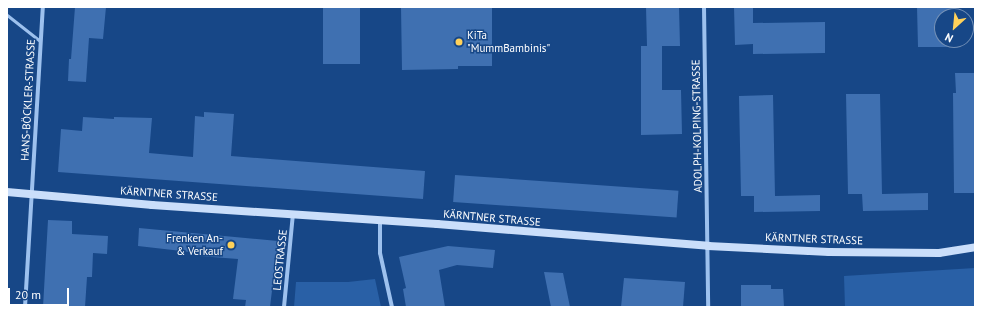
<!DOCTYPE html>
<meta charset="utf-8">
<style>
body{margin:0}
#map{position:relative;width:982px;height:314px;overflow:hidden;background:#174787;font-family:"PT Sans",sans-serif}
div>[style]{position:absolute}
.green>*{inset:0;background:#2960a6}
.building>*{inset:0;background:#3f70b1;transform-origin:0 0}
.lane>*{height:3px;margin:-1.5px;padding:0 1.5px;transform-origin:1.5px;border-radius:1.5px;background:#9dc1ee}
.street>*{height:4px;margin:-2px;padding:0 2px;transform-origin:2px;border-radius:2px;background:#9dc1ee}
.secondary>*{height:8px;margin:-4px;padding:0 4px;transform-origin:4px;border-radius:4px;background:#cadefa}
.dots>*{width:11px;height:11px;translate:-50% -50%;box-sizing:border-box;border:2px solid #174787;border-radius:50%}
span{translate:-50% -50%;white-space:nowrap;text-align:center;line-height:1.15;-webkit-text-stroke:3px #174787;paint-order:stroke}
.poi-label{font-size:11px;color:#fff}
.left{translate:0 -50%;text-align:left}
.right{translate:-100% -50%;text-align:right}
.street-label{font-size:11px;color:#fff}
.frame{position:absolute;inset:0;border:8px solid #fff;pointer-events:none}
.north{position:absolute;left:934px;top:8px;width:40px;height:40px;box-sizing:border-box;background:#174787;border:1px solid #7491b7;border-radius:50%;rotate:207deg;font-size:11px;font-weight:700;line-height:16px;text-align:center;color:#fff}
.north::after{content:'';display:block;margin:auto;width:14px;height:18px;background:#ffd15a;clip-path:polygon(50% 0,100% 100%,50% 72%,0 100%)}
.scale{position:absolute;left:8px;top:288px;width:61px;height:18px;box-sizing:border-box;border:2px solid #fff;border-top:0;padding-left:5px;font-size:12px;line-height:14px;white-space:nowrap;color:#fff;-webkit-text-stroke:3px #174787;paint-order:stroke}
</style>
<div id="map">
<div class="green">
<div style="clip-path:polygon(975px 268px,975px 307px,845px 307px,844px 276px)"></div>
<div style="clip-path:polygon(375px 279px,381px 307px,294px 307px,296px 282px,348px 282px)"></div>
</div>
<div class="building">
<div style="clip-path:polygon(75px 7px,106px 7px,103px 39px,89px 38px,86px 82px,68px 81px,69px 59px,71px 59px)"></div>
<div style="left:323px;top:7px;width:37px;height:57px"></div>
<div style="clip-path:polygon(401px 7px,492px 7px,492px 66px,458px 66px,458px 69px,402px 70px)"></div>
<div style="clip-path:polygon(646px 7px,679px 7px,680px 46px,662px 46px,662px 90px,681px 90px,682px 134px,641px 135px,641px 46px,647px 46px)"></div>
<div style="clip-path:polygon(734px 7px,753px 7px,753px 23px,825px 22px,825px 53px,753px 54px,753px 44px,735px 45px)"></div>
<div style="clip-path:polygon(917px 7px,956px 7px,956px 16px,942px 16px,942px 40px,957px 40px,957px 47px,918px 47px)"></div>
<div style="clip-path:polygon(955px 73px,974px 73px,975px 193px,954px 193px,953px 93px,956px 93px)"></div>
<div style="clip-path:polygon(846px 94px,880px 94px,882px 194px,928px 193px,928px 210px,863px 211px,862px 194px,848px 194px)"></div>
<div style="clip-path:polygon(773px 95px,775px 196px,820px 195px,820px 211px,754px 212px,754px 196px,741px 196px,739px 96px)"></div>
<div style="clip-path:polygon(204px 112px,234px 114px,231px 156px,425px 171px,423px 199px,58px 172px,61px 129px,82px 131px,83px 117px,114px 119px,114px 117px,152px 118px,149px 153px,193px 157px,195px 116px,204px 117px)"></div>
<div style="left:455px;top:175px;width:224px;height:27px;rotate:4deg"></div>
<div style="clip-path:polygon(48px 220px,72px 221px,72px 234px,108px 236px,107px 254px,93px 253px,92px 277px,87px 277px,85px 307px,43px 307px)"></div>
<div style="clip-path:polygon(139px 228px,278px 241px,270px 307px,245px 307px,246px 300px,233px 299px,238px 259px,199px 256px,199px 253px,138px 246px)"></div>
<div style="clip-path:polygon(448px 246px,495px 250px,493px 268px,457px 265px,439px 270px,445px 307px,406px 307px,403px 289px,406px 288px,399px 257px)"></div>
<div style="clip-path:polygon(544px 272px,563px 273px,570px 307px,551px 307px)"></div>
<div style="clip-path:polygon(624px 278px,685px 282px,683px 307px,621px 307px)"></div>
<div style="clip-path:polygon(741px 285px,771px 285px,771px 289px,783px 289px,784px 307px,741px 307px)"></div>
</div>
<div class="lane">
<div style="left:7px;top:15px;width:42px;rotate:38.2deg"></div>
</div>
<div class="street">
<div style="left:704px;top:7px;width:300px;rotate:89.2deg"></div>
<div style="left:380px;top:221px;width:32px;rotate:90deg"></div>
<div style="left:380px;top:253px;width:55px;rotate:77.5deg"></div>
<div style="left:25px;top:307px;width:301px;rotate:-86.6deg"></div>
<div style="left:284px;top:307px;width:93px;rotate:-84.5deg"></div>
</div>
<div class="secondary">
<div style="left:7px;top:192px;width:146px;rotate:5.1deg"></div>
<div style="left:152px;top:205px;width:286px;rotate:3.8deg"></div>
<div style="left:437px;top:224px;width:272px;rotate:4.6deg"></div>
<div style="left:708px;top:246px;width:121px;rotate:2.8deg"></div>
<div style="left:829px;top:252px;width:110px;rotate:0.5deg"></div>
<div style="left:939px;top:253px;width:36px;rotate:-9deg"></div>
</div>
<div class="dots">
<div style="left:459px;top:42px;background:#ffd15a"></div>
<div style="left:231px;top:245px;background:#ffd15a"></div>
</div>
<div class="poi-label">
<span class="left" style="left:467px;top:42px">KiTa<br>"MummBambinis"</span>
<span class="right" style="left:223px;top:245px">Frenken An-<br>&amp; Verkauf</span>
</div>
<div class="street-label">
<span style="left:28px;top:100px;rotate:-87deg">HANS-BÖCKLER-STRASSE</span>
<span style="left:697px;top:126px;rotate:-91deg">ADOLPH-KOLPING-STRASSE</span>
<span style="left:169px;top:194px;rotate:4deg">KÄRNTNER STRASSE</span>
<span style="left:492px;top:218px;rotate:5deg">KÄRNTNER STRASSE</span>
<span style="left:814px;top:239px;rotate:2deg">KÄRNTNER STRASSE</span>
<span style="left:280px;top:260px;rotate:-84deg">LEOSTRASSE</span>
</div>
<div class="frame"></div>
<div class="north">N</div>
<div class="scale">20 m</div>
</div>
